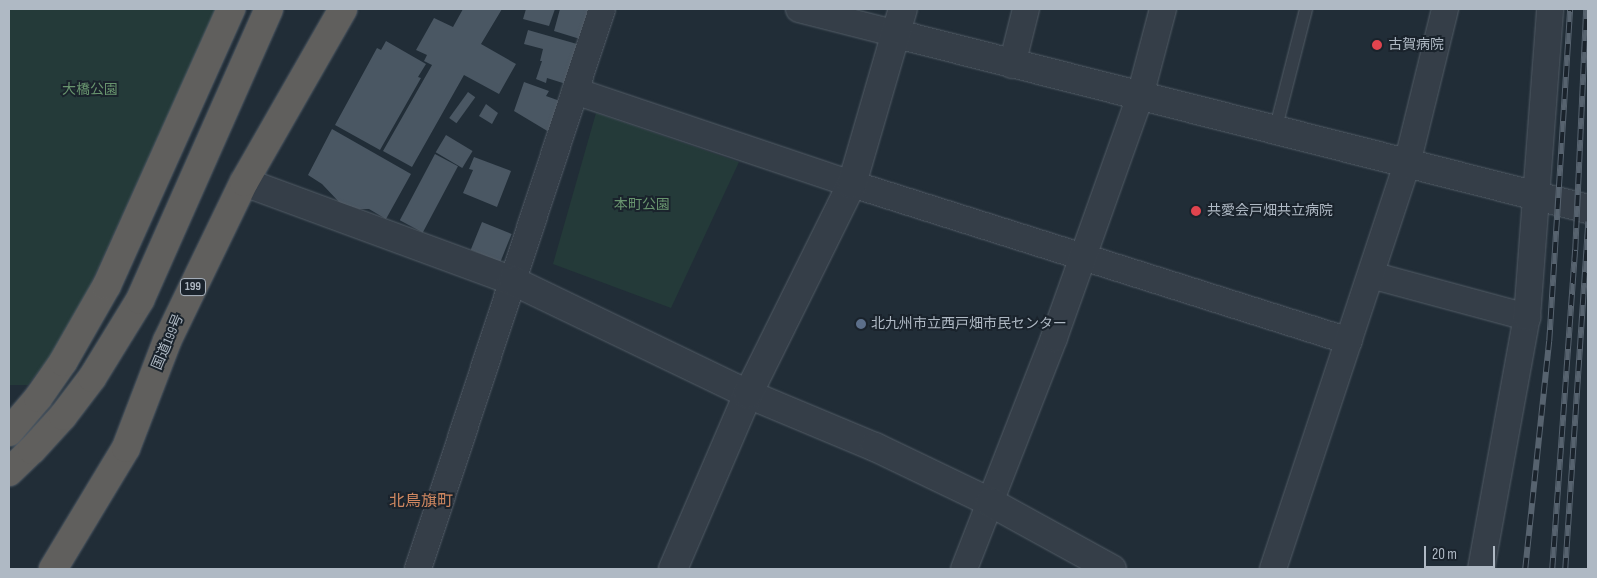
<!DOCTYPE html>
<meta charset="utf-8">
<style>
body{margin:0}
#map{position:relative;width:1597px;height:578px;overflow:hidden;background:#212d37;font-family:"Sofia Sans Condensed","Noto Sans JP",sans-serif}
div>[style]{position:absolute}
.green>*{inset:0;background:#243a39}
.building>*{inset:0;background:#4a5763;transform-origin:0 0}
.roads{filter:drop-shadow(0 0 1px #525c66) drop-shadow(0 0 1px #525c66)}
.service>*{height:12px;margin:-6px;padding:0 6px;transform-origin:6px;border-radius:6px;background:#353e48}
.minor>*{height:26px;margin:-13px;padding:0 13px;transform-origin:13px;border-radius:13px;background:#353e48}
.tertiary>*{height:28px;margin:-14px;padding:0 14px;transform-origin:14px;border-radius:14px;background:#353e48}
.trunk>*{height:28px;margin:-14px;padding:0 14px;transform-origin:14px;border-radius:14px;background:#605f5d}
.rail>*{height:5.5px;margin-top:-2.75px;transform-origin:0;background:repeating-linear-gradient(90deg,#1a232c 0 11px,#57636f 0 22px);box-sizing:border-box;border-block:1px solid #57636f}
.dots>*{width:14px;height:14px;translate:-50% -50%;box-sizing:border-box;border:2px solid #1a232c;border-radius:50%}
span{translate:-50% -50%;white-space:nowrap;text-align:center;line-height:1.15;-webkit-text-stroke:4px #1a232c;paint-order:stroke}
.shield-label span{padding:1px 4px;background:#1a232c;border:1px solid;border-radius:4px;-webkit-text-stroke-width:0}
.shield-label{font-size:12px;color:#afb9c4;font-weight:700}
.poi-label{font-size:14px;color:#afb9c4}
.left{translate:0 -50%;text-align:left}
.park-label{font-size:14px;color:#68946e}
.street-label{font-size:14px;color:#afb9c4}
.quarter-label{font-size:16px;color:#cf8760}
.frame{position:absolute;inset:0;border:10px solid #afb9c4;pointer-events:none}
.scale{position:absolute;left:1424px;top:546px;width:71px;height:22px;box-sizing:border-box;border:2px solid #afb9c4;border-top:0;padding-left:6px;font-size:15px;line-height:18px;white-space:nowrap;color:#afb9c4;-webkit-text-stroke:4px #1a232c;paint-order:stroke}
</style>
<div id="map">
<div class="green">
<div style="clip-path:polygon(9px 9px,216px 9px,85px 297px,59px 345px,28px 385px,9px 385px)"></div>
<div style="clip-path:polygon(596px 113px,739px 162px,671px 308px,553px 264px)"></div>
</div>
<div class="building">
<div style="clip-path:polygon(463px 9px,502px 9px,481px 44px,516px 64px,499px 94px,464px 75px,412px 167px,383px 151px,432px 65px,424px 61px,427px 55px,416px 50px,434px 18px,453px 27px)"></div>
<div style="clip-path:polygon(526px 9px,555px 9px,549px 26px,523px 19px)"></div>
<div style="clip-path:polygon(560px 9px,589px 9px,580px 39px,554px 31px)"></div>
<div style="clip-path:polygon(528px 30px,577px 44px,566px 84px,547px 78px,546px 83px,536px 79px,542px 61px,540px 61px,543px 49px,524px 44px)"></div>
<div style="clip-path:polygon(386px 41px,426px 64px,418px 77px,421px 78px,380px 150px,335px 125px,377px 48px,381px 50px)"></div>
<div style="clip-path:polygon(524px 82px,549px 91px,546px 96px,560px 101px,549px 132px,514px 111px)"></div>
<div style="left:468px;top:92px;width:9px;height:32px;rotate:36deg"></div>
<div style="clip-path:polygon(486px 104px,498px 113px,492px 124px,479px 116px)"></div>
<div style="clip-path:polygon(332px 129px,411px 174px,386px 219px,369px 209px,359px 209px,340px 203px,322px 184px,308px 175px)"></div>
<div style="left:446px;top:135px;width:31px;height:20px;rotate:31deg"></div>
<div style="left:435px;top:154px;width:26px;height:75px;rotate:28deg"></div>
<div style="clip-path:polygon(474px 157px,511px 171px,497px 207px,463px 193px,473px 170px,469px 169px)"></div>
<div style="left:482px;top:222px;width:32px;height:30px;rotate:22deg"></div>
</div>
<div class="roads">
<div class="service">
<div style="left:1275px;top:131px;width:126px;rotate:-75.7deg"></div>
</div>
<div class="minor">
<div style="left:799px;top:9px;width:101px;rotate:14.3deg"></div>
<div style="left:1012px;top:65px;width:58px;rotate:-76deg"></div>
<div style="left:575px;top:91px;width:292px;rotate:18.6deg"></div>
<div style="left:852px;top:184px;width:521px;rotate:17.53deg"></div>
<div style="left:1371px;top:275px;width:162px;rotate:15.1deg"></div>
<div style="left:418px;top:569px;width:589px;rotate:-71.81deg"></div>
<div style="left:964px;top:569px;width:248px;rotate:-68.7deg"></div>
<div style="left:1054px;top:338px;width:257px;rotate:-70.4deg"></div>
<div style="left:1140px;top:96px;width:90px;rotate:-75.2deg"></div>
<div style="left:1273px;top:569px;width:427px;rotate:-71.7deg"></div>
<div style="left:1407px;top:164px;width:160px;rotate:-76.2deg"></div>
<div style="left:1481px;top:569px;width:256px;rotate:-79.7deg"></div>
<div style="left:1527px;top:317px;width:309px;rotate:-85.7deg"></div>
</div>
<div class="tertiary">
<div style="left:897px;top:34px;width:713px;rotate:14.21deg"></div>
<div style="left:244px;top:182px;width:287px;rotate:20.2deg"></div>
<div style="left:513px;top:281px;width:261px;rotate:25.7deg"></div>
<div style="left:748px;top:394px;width:138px;rotate:22.7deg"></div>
<div style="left:875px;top:447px;width:127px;rotate:25.6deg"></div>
<div style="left:990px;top:502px;width:139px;rotate:28.8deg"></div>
<div style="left:673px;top:569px;width:190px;rotate:-66.8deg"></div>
<div style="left:748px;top:394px;width:234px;rotate:-63.7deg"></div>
<div style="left:852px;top:184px;width:182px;rotate:-73.8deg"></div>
</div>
<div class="trunk">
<div style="left:9px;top:432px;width:45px;rotate:-49.5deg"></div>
<div style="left:38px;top:398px;width:44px;rotate:-55.2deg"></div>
<div style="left:63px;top:362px;width:89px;rotate:-60.3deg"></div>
<div style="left:107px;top:285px;width:303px;rotate:-65.8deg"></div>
<div style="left:9px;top:472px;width:32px;rotate:-44deg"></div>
<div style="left:32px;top:450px;width:46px;rotate:-47.6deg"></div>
<div style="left:63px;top:416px;width:48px;rotate:-52.7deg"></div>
<div style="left:92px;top:378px;width:92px;rotate:-58.4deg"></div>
<div style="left:140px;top:300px;width:318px;rotate:-66.1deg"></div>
<div style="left:53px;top:569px;width:141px;rotate:-58.9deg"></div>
<div style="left:126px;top:448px;width:115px;rotate:-69deg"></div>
<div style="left:167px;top:341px;width:177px;rotate:-64.2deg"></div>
<div style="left:244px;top:182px;width:199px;rotate:-60.2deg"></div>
</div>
</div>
<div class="rail">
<div style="left:1525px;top:569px;width:229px;rotate:-84deg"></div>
<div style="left:1549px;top:341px;width:333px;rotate:-86.4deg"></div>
<div style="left:1552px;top:569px;width:320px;rotate:-85.9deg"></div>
<div style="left:1575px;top:250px;width:241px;rotate:-87.4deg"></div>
<div style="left:1565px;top:569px;width:348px;rotate:-86.2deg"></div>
</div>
<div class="dots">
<div style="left:1377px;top:45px;background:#e0444e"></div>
<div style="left:1196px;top:211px;background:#e0444e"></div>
<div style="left:861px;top:324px;background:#5c6f8a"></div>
</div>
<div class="shield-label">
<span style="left:193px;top:287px">199</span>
</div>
<div class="poi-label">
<span class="left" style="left:1388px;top:45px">古賀病院</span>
<span class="left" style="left:1207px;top:211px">共愛会戸畑共立病院</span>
<span class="left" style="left:871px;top:324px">北九州市立西戸畑市民センター</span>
</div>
<div class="park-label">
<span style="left:90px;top:90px">大橋公園</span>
<span style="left:642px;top:205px">本町公園</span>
</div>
<div class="street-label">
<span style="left:168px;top:342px;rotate:-67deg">国道199号</span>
</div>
<div class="quarter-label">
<span style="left:421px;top:502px">北鳥旗町</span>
</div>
<div class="frame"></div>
<div class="scale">20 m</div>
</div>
